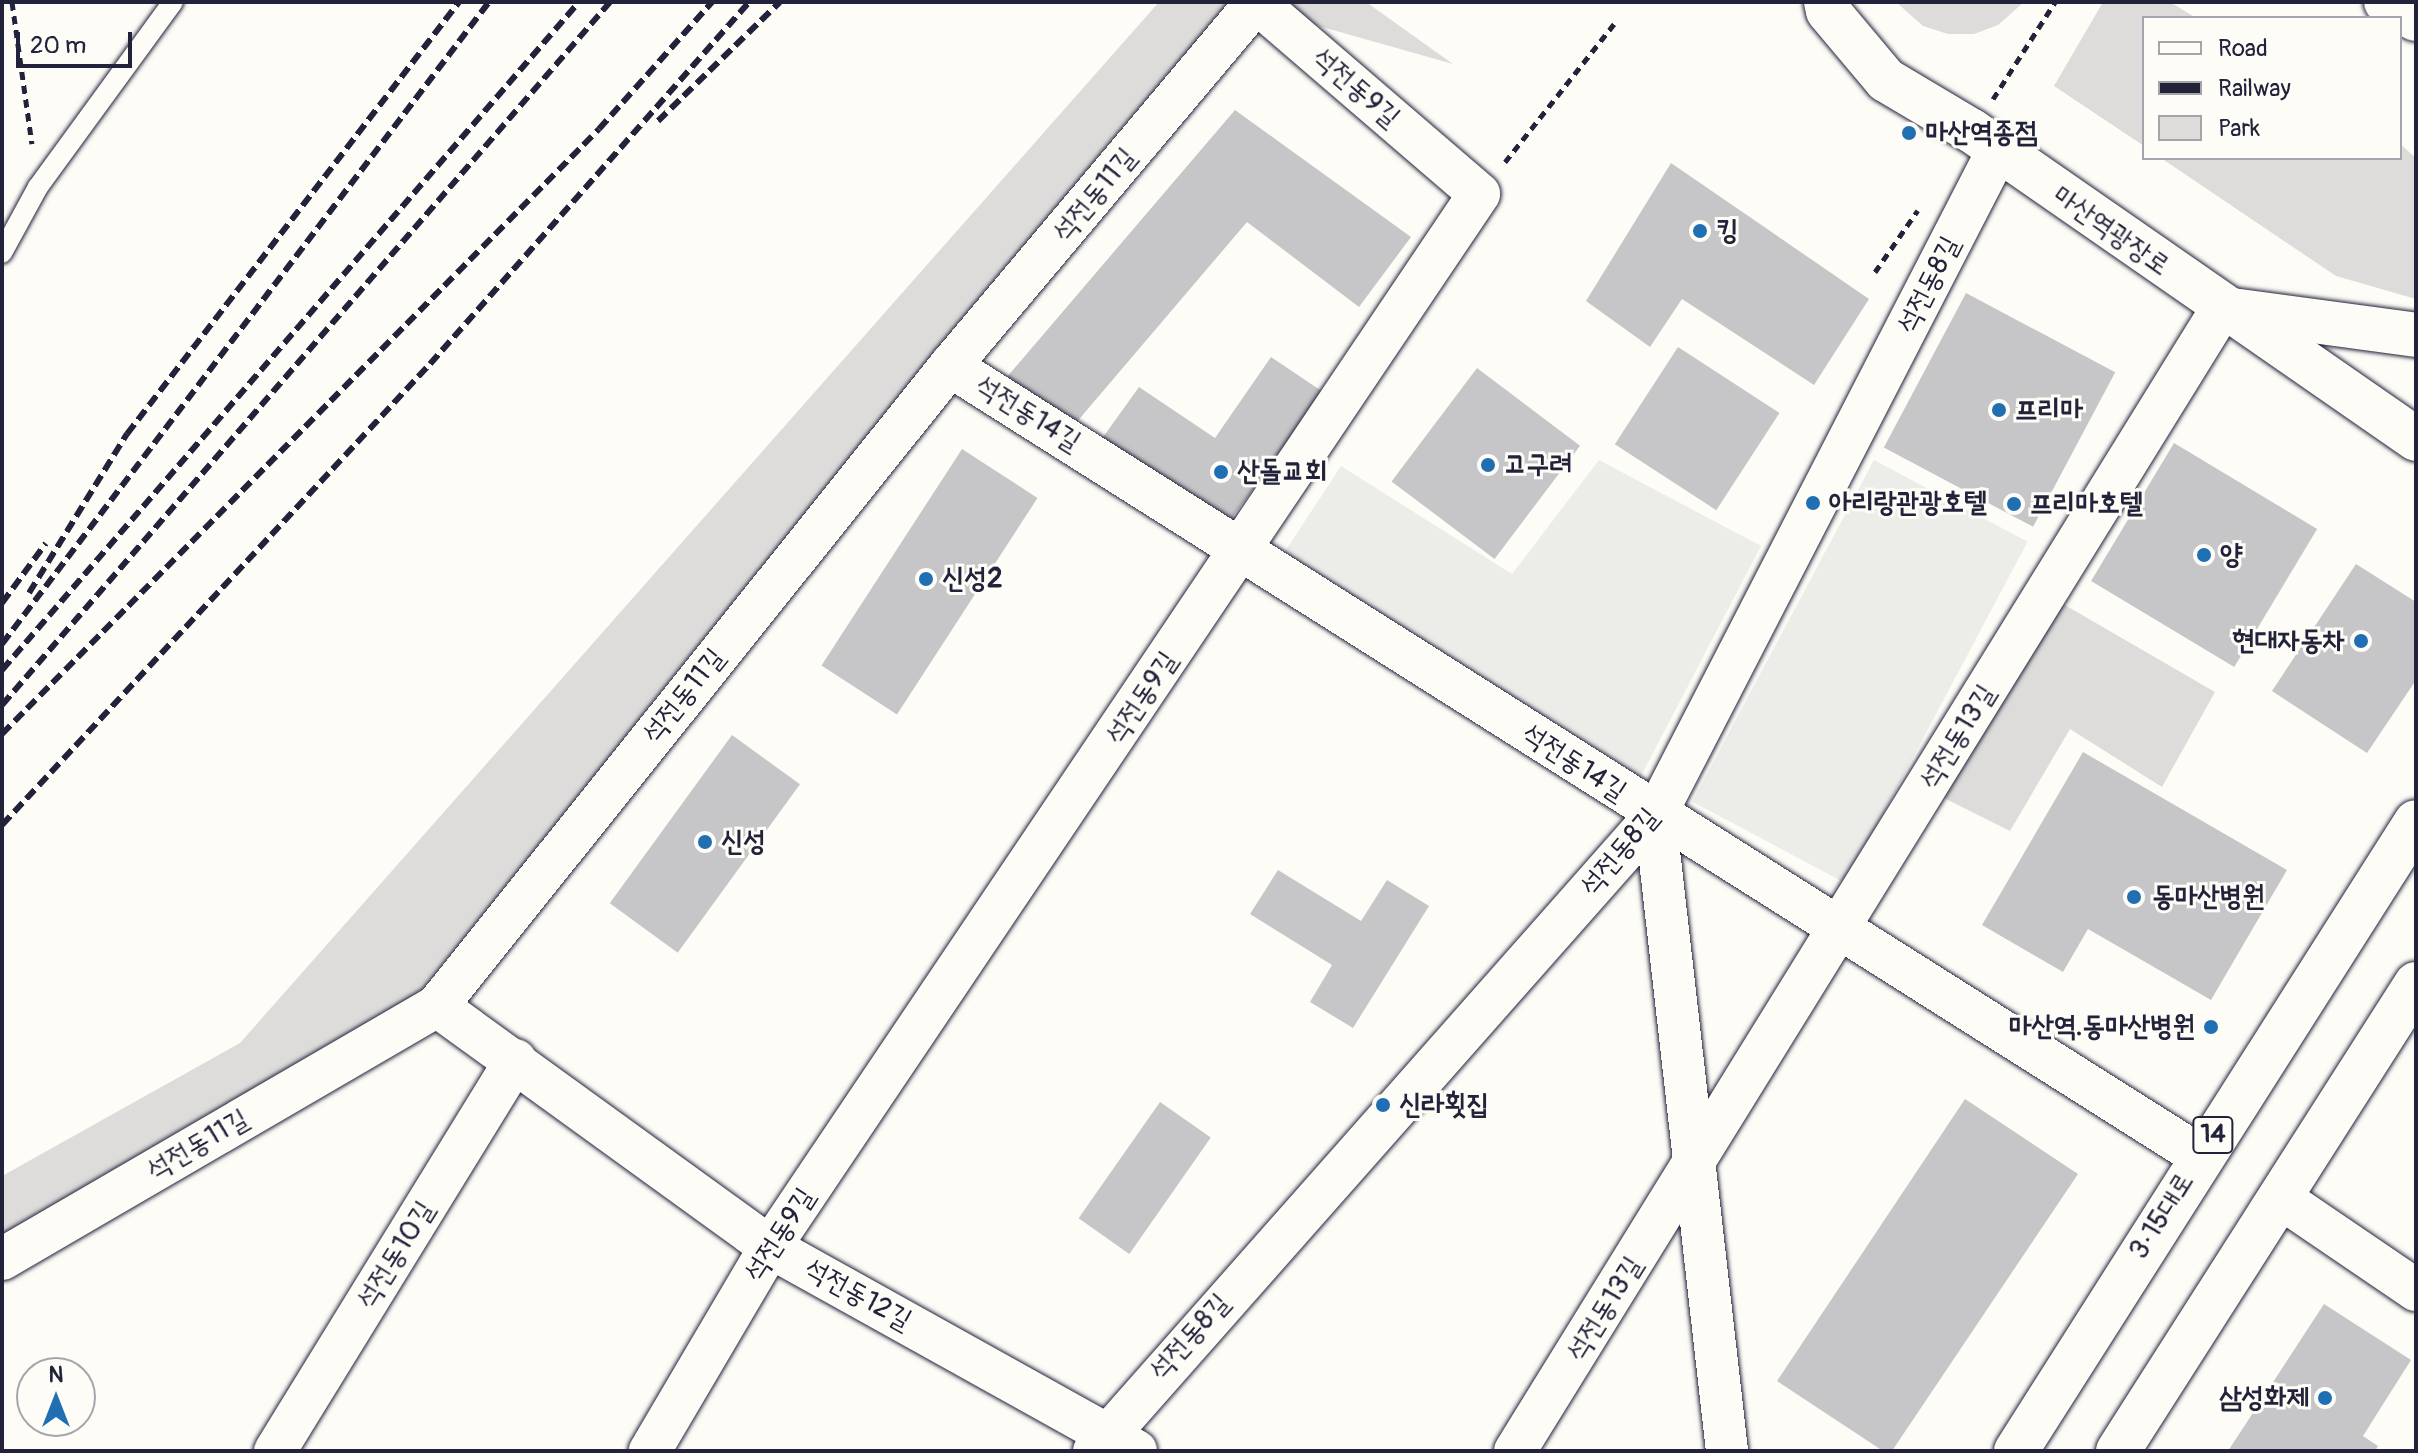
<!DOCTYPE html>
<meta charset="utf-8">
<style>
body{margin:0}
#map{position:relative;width:2418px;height:1453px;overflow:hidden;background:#fdfcf7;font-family:Pangolin,"Poor Story",sans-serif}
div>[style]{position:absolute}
.built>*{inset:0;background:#ecece9;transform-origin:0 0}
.green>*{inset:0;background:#dddcdb}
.building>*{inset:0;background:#c6c6c8;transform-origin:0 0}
.path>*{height:5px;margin-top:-2.5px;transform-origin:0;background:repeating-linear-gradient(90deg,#22223b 0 8px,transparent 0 14px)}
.roads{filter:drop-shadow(0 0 2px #22223b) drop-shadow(0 0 2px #22223b)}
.service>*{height:20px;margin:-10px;padding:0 10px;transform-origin:10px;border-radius:10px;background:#fdfcf7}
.minor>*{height:42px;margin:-21px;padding:0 21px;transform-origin:21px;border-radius:21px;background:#fdfcf7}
.secondary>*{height:44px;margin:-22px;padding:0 22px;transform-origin:22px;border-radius:22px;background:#fdfcf7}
.primary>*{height:44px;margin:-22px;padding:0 22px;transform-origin:22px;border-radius:22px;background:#fdfcf7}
.rail>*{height:6px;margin-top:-3px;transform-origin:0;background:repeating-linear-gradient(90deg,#22223b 0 12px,transparent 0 18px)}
.dots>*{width:22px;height:22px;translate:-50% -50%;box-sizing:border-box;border:4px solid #fdfcf7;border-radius:50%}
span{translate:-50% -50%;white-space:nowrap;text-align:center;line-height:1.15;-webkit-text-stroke:6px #fdfcf7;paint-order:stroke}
.shield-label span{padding:2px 6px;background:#fdfcf7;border:2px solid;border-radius:6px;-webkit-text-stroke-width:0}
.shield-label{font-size:26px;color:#22223b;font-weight:700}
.street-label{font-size:28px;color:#22223b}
.poi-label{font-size:28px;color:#22223b;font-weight:700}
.left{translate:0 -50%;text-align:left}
.right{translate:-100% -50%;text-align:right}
.frame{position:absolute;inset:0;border:4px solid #22223b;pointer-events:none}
.legend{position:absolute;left:2142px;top:16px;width:260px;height:144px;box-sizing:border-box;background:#fdfcf7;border:2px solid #a5a5ac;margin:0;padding:10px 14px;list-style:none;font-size:24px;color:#22223b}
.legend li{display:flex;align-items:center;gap:16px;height:40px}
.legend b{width:40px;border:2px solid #a5a5ac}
.north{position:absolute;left:16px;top:1357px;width:80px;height:80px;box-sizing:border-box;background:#fdfcf7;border:2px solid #a5a5ac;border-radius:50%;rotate:0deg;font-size:22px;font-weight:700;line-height:32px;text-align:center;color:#22223b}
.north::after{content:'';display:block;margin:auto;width:28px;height:36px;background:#1f6fb2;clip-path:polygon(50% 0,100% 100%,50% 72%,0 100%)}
.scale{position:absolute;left:16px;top:32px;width:116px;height:36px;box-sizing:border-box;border:4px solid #22223b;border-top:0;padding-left:10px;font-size:24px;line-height:28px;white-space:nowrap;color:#22223b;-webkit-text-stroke:6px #fdfcf7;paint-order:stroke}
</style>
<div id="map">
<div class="built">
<div style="clip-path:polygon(1599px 460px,1761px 546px,1639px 780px,1284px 553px,1341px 466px,1512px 574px)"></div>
<div style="left:1874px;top:460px;width:174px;height:387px;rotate:28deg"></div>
</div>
<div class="green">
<div style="clip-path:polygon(1159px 2px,1366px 2px,1453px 64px,1241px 4px,388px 1031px,2px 1253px,2px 1176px,240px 1043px)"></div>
<div style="clip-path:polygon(1896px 2px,2024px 2px,1998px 25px,1974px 34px,1948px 34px,1923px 26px)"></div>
<div style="clip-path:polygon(2103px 2px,2170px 2px,2196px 18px,2144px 18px,2144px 146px,2054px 86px)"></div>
<div style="clip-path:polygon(2400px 144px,2416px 158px,2416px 299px,2336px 276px,2161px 158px,2400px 158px)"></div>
<div style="clip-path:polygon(2051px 597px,2215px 692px,2162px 787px,2070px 729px,2010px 831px,1944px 798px)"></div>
</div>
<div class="building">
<div style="clip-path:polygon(1235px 110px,1411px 237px,1359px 307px,1247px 222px,1075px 424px,1007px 377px)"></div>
<div style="clip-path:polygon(1671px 163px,1869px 299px,1814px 385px,1682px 299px,1650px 347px,1586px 301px)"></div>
<div style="left:1966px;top:293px;width:169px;height:175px;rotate:28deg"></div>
<div style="left:1678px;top:347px;width:121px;height:116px;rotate:33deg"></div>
<div style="clip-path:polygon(1271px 357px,1326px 394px,1226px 525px,1101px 440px,1139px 387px,1215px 438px)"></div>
<div style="left:1477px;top:368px;width:129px;height:142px;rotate:37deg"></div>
<div style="left:2174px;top:443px;width:167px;height:161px;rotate:31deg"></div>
<div style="left:962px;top:449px;width:90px;height:258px;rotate:33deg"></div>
<div style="clip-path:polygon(2356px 564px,2416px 602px,2416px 680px,2367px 753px,2272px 691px)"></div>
<div style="left:732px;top:735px;width:84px;height:208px;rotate:36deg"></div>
<div style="clip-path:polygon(2083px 752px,2287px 870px,2211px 1000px,2088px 929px,2063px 972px,1982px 925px)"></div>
<div style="clip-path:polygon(1278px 870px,1361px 921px,1387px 880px,1429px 906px,1353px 1028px,1310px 1002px,1332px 965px,1250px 914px)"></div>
<div style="clip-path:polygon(1965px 1099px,2078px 1174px,1892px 1451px,1883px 1451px,1777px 1381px)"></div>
<div style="left:1160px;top:1102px;width:62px;height:142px;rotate:35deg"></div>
<div style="clip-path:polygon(2324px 1304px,2411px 1360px,2363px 1436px,2378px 1446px,2375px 1451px,2228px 1451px)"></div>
</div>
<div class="path">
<div style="left:12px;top:2px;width:143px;rotate:82deg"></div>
<div style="left:1993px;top:99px;width:115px;rotate:-57.4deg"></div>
<div style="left:1505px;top:162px;width:176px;rotate:-51.7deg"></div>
<div style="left:1875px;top:272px;width:75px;rotate:-55.3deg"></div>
</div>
<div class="roads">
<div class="service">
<div style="left:2px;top:253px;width:75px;rotate:-61.4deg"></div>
<div style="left:38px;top:187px;width:229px;rotate:-53.9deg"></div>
</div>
<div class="minor">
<div style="left:950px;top:366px;width:1479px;rotate:32.29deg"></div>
<div style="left:1655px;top:816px;width:639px;rotate:83.53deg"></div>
<div style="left:437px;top:1006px;width:411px;rotate:35.9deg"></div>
<div style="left:770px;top:1247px;width:419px;rotate:29.1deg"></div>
<div style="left:2282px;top:1199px;width:162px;rotate:34.2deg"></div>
<div style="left:2px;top:1259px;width:503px;rotate:-30.18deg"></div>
<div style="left:437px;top:1006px;width:820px;rotate:-51.29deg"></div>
<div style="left:950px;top:366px;width:476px;rotate:-49.9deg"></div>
<div style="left:1256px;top:2px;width:294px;rotate:40.7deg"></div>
<div style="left:1479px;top:194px;width:1269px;rotate:123.95deg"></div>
<div style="left:770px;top:1247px;width:237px;rotate:120.5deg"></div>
<div style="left:275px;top:1451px;width:459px;rotate:-58.4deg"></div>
<div style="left:1094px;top:1451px;width:847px;rotate:-48.54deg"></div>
<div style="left:1655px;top:816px;width:747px;rotate:-62.75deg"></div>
<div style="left:1515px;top:1451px;width:1344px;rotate:-58.26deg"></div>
</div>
<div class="secondary">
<div style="left:1826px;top:2px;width:9px;rotate:77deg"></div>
<div style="left:1828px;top:11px;width:90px;rotate:50deg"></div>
<div style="left:1886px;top:80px;width:100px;rotate:30.7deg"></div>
<div style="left:1972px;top:131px;width:540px;rotate:34.75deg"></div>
<div style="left:2386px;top:2px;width:34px;rotate:30deg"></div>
<div style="left:2232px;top:310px;width:186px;rotate:7.7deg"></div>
</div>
<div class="primary">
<div style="left:2016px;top:1451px;width:745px;rotate:-57.55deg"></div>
<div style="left:2118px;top:1451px;width:554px;rotate:-57.46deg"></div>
</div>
</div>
<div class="rail">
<div style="left:658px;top:121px;width:170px;rotate:-44.3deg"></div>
<div style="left:29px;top:593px;width:187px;rotate:-58.4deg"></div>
<div style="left:127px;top:434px;width:545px;rotate:-52.46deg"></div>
<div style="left:2px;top:603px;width:74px;rotate:-53.7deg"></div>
<div style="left:2px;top:644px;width:806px;rotate:-52.82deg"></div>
<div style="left:2px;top:670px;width:883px;rotate:-49.18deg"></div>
<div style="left:2px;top:705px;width:929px;rotate:-49.14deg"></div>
<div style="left:2px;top:734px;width:850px;rotate:-45.38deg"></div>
<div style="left:599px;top:129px;width:170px;rotate:-48.3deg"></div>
<div style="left:2px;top:825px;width:629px;rotate:-47.13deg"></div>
<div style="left:430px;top:364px;width:482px;rotate:-48.6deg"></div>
</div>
<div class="dots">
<div style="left:1909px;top:133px;background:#1f6fb2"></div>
<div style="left:1700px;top:231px;background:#1f6fb2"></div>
<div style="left:1999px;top:410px;background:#1f6fb2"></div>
<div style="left:1488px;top:465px;background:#1f6fb2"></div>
<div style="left:1221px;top:472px;background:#1f6fb2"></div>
<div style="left:1813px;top:503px;background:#1f6fb2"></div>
<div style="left:2014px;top:504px;background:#1f6fb2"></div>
<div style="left:2204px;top:555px;background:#1f6fb2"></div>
<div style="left:926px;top:579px;background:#1f6fb2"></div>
<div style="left:2361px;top:641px;background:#1f6fb2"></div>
<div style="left:705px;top:842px;background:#1f6fb2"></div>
<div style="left:2134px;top:897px;background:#1f6fb2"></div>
<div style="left:2211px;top:1027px;background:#1f6fb2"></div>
<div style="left:1383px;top:1105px;background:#1f6fb2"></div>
<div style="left:2325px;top:1398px;background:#1f6fb2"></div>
</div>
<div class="shield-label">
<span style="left:2213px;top:1135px">14</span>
</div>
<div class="street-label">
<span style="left:1356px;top:88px;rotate:41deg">석전동9길</span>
<span style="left:1095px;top:195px;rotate:-50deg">석전동11길</span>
<span style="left:2111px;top:231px;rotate:35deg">마산역광장로</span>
<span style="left:1929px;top:285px;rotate:-63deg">석전동8길</span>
<span style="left:1028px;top:414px;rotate:32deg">석전동14길</span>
<span style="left:684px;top:696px;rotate:-51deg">석전동11길</span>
<span style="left:1142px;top:698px;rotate:-56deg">석전동9길</span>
<span style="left:1958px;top:737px;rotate:-58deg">석전동13길</span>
<span style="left:1574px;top:763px;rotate:33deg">석전동14길</span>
<span style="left:1620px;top:852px;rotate:-50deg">석전동8길</span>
<span style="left:198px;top:1145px;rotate:-30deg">석전동11길</span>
<span style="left:2162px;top:1216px;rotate:-58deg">3·15대로</span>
<span style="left:780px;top:1235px;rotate:-57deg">석전동9길</span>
<span style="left:396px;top:1255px;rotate:-58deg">석전동10길</span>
<span style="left:858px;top:1295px;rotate:29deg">석전동12길</span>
<span style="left:1605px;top:1309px;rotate:-58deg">석전동13길</span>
<span style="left:1190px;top:1337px;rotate:-48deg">석전동8길</span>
</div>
<div class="poi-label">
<span class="left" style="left:1925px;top:133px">마산역종점</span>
<span class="left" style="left:1716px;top:231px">킹</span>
<span class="left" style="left:2015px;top:410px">프리마</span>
<span class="left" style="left:1504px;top:465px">고구려</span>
<span class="left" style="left:1237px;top:472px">산돌교회</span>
<span class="left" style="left:1829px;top:503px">아리랑관광호텔</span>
<span class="left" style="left:2030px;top:504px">프리마호텔</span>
<span class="left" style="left:2220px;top:555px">양</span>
<span class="left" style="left:942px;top:579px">신성2</span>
<span class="right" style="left:2345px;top:641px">현대자동차</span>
<span class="left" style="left:721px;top:842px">신성</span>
<span class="left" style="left:2152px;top:897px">동마산병원</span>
<span class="right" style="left:2195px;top:1027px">마산역.동마산병원</span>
<span class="left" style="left:1399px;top:1105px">신라횟집</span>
<span class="right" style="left:2309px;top:1398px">삼성화제</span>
</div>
<div class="frame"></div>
<ul class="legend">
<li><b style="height:10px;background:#fdfcf7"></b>Road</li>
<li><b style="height:10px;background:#22223b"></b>Railway</li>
<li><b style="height:22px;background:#dddcdb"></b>Park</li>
</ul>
<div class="north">N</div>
<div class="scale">20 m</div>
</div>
